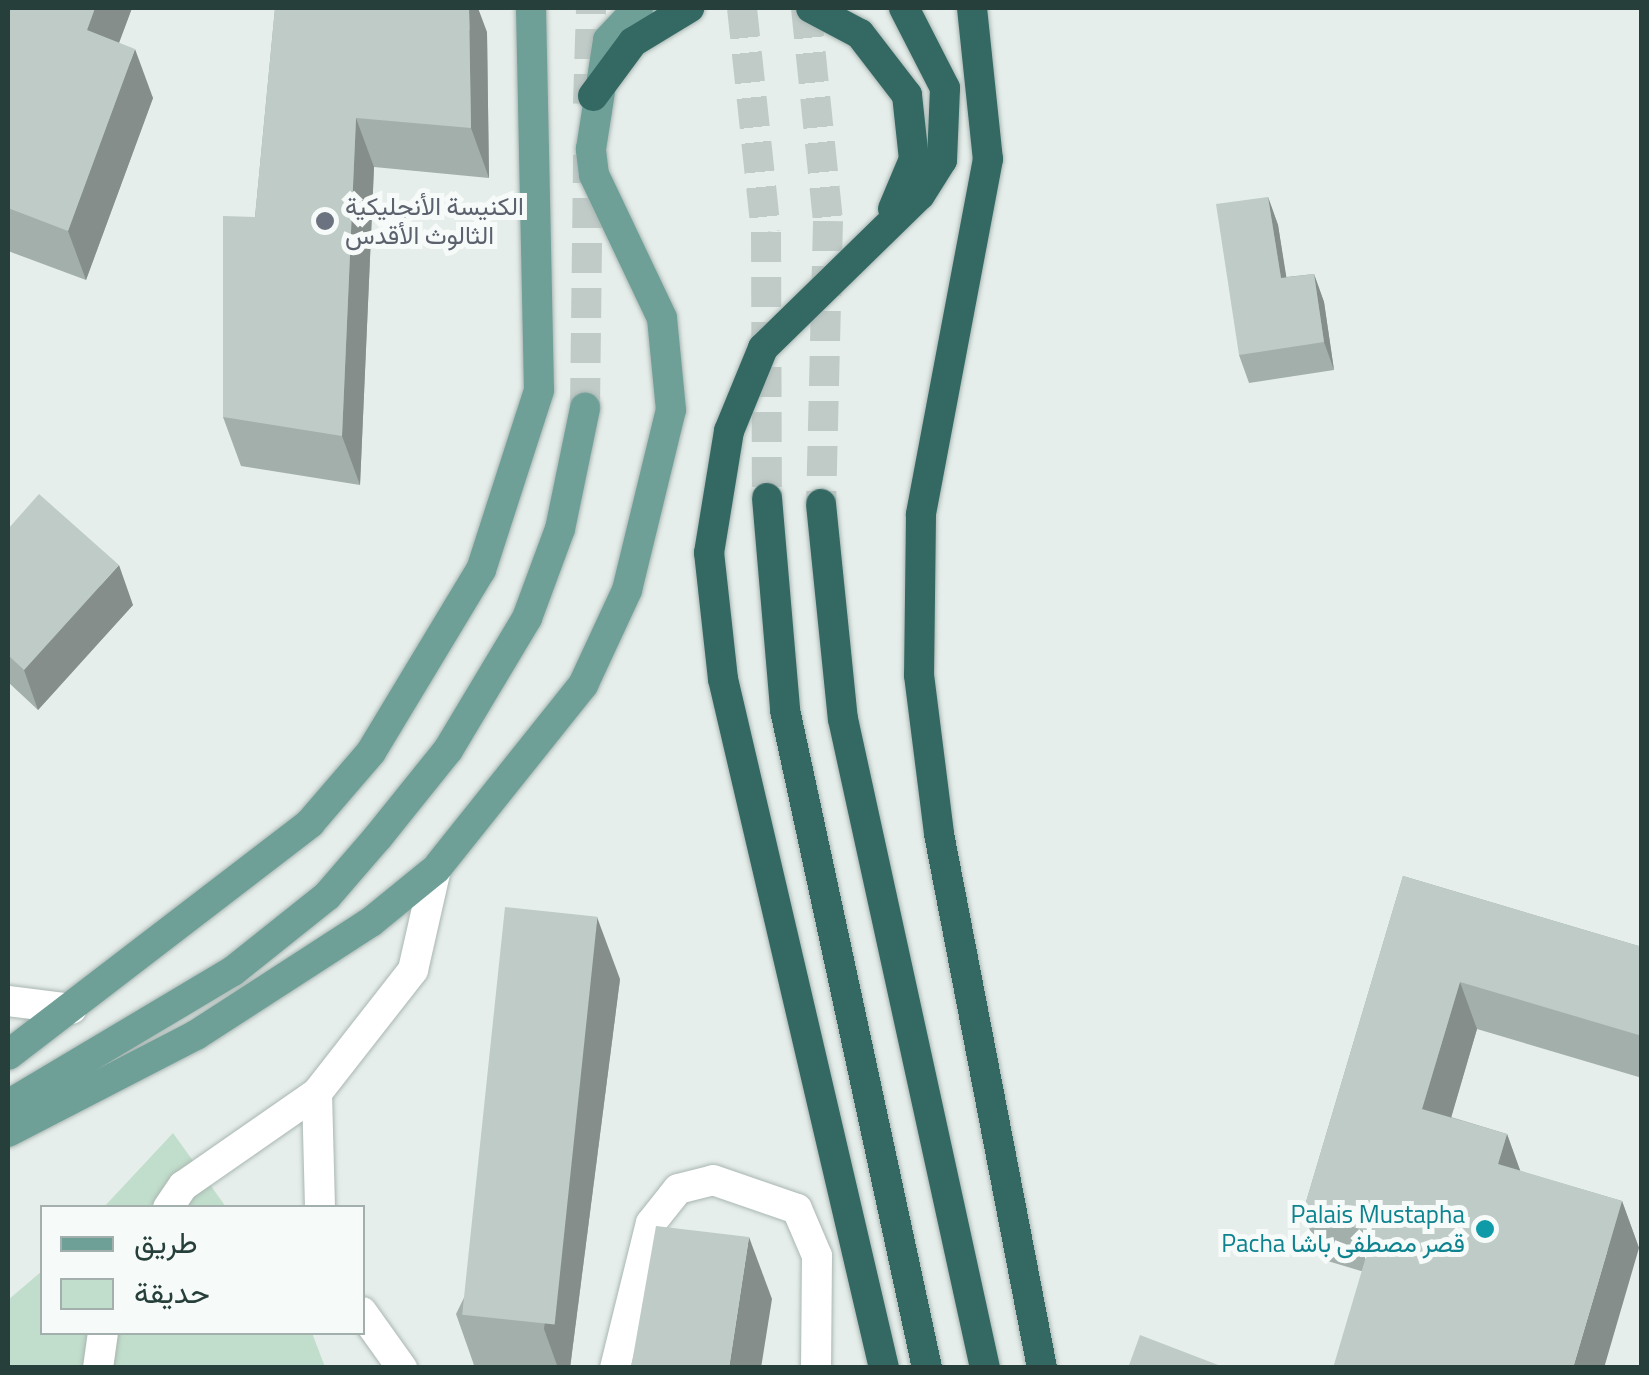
<!DOCTYPE html>
<meta charset="utf-8">
<style>
body{margin:0}
#map{position:relative;width:1649px;height:1375px;overflow:hidden;background:#e6eeeb;font-family:"Titillium Web",Vazirmatn,sans-serif}
div>[style]{position:absolute}
.green>*{inset:0;background:#c1ddcb}
.primary-tunnel>*{height:30px;margin-top:-15px;transform-origin:0;background:repeating-linear-gradient(90deg,#c0cbc8 0 30px,transparent 0 45px)}
.highway-tunnel>*{height:30px;margin-top:-15px;transform-origin:0;background:repeating-linear-gradient(90deg,#c0cbc8 0 30px,transparent 0 45px)}
.roads{filter:drop-shadow(0 0 2px #a9b6b2) drop-shadow(0 0 2px #a9b6b2)}
.lane>*{height:30px;margin:-15px;padding:0 15px;transform-origin:15px;border-radius:15px;background:#fff}
.street>*{height:30px;margin:-15px;padding:0 15px;transform-origin:15px;border-radius:15px;background:#fff}
.primary>*{height:30px;margin:-15px;padding:0 15px;transform-origin:15px;border-radius:15px;background:#6ea098}
.highway>*{height:30px;margin:-15px;padding:0 15px;transform-origin:15px;border-radius:15px;background:#346963}
.wall>*{inset:0;background:#a3afab}
.shaded-wall>*{inset:0;background:#858e8b}
.building>*{inset:0;background:#becbc7;transform-origin:0 0}
.dots>*{width:28px;height:28px;translate:-50% -50%;box-sizing:border-box;border:5px solid #f6faf9;border-radius:50%}
span{translate:-50% -50%;white-space:nowrap;text-align:center;line-height:1.15;-webkit-text-stroke:10px #f6faf9;paint-order:stroke}
.worship-label{font-size:25px;color:#5b616d}
.left{translate:0 -50%;text-align:left}
.culture-label{font-size:25px;color:#0d838f}
.right{translate:-100% -50%;text-align:right}
.frame{position:absolute;inset:0;border:10px solid #263f3a;pointer-events:none}
.legend{position:absolute;left:40px;top:1205px;width:325px;height:130px;box-sizing:border-box;background:#f6faf9;border:2px solid #a3afad;margin:0;padding:12px 18px;list-style:none;font-size:30px;color:#263f3a}
.legend li{display:flex;align-items:center;gap:20px;height:50px}
.legend b{width:50px;border:2px solid #a3afad}
</style>
<div id="map">
<div class="green">
<div style="clip-path:polygon(173px 1133px,226px 1207px,103px 1208px)"></div>
<div style="clip-path:polygon(42px 1271px,42px 1332px,312px 1333px,325px 1367px,8px 1367px,8px 1300px)"></div>
</div>
<div class="primary-tunnel">
<div style="left:588px;top:104px;width:96px;rotate:-88.2deg"></div>
<div style="left:585px;top:408px;width:253px;rotate:-89.3deg"></div>
</div>
<div class="highway-tunnel">
<div style="left:742px;top:8px;width:225px;rotate:83.9deg"></div>
<div style="left:766px;top:232px;width:266px;rotate:89.8deg"></div>
<div style="left:806px;top:8px;width:214px;rotate:84.1deg"></div>
<div style="left:828px;top:221px;width:283px;rotate:91.4deg"></div>
</div>
<div class="roads">
<div class="lane">
<div style="left:317px;top:1093px;width:115px;rotate:88.5deg"></div>
<div style="left:168px;top:1208px;width:27px;rotate:-56deg"></div>
<div style="left:183px;top:1186px;width:163px;rotate:-34.8deg"></div>
<div style="left:317px;top:1093px;width:156px;rotate:-52deg"></div>
<div style="left:413px;top:970px;width:104px;rotate:-77.2deg"></div>
<div style="left:362px;top:1312px;width:69px;rotate:54.5deg"></div>
<div style="left:98px;top:1368px;width:36px;rotate:-82deg"></div>
<div style="left:615px;top:1368px;width:149px;rotate:-76.1deg"></div>
<div style="left:651px;top:1223px;width:43px;rotate:-51.5deg"></div>
<div style="left:678px;top:1189px;width:36px;rotate:-14deg"></div>
<div style="left:713px;top:1180px;width:89px;rotate:19deg"></div>
<div style="left:797px;top:1209px;width:51px;rotate:66.9deg"></div>
<div style="left:817px;top:1256px;width:112px;rotate:90.5deg"></div>
</div>
<div class="street">
<div style="left:8px;top:1001px;width:64px;rotate:7.1deg"></div>
</div>
<div class="primary">
<div style="left:8px;top:1055px;width:381px;rotate:-37.5deg"></div>
<div style="left:310px;top:823px;width:94px;rotate:-49.3deg"></div>
<div style="left:371px;top:752px;width:213px;rotate:-58.9deg"></div>
<div style="left:481px;top:570px;width:189px;rotate:-72.1deg"></div>
<div style="left:539px;top:390px;width:382px;rotate:-91.2deg"></div>
<div style="left:8px;top:1105px;width:262px;rotate:-30.8deg"></div>
<div style="left:233px;top:971px;width:120px;rotate:-38.6deg"></div>
<div style="left:327px;top:896px;width:78px;rotate:-49.2deg"></div>
<div style="left:378px;top:837px;width:112px;rotate:-51.2deg"></div>
<div style="left:448px;top:750px;width:154px;rotate:-59.1deg"></div>
<div style="left:527px;top:618px;width:95px;rotate:-69.7deg"></div>
<div style="left:560px;top:529px;width:124px;rotate:-78.3deg"></div>
<div style="left:8px;top:1132px;width:212px;rotate:-27.3deg"></div>
<div style="left:196px;top:1035px;width:208px;rotate:-32.9deg"></div>
<div style="left:371px;top:922px;width:84px;rotate:-39.2deg"></div>
<div style="left:436px;top:869px;width:236px;rotate:-51.4deg"></div>
<div style="left:583px;top:685px;width:105px;rotate:-65.1deg"></div>
<div style="left:627px;top:590px;width:185px;rotate:-76.3deg"></div>
<div style="left:671px;top:410px;width:92px;rotate:-95.6deg"></div>
<div style="left:662px;top:318px;width:158px;rotate:-115.4deg"></div>
<div style="left:594px;top:175px;width:26px;rotate:-97deg"></div>
<div style="left:591px;top:149px;width:110px;rotate:-81.1deg"></div>
<div style="left:608px;top:40px;width:44px;rotate:-46.8deg"></div>
</div>
<div class="highway">
<div style="left:811px;top:8px;width:55px;rotate:28deg"></div>
<div style="left:860px;top:34px;width:77px;rotate:52.4deg"></div>
<div style="left:907px;top:95px;width:64px;rotate:83.8deg"></div>
<div style="left:914px;top:159px;width:54px;rotate:112.8deg"></div>
<div style="left:972px;top:8px;width:152px;rotate:84deg"></div>
<div style="left:988px;top:159px;width:362px;rotate:100.7deg"></div>
<div style="left:921px;top:515px;width:160px;rotate:90.7deg"></div>
<div style="left:919px;top:675px;width:160px;rotate:82.8deg"></div>
<div style="left:939px;top:834px;width:544px;rotate:79.08deg"></div>
<div style="left:593px;top:96px;width:67px;rotate:-53.5deg"></div>
<div style="left:633px;top:42px;width:66px;rotate:-31.3deg"></div>
<div style="left:767px;top:498px;width:213px;rotate:85.1deg"></div>
<div style="left:785px;top:710px;width:673px;rotate:77.82deg"></div>
<div style="left:821px;top:504px;width:216px;rotate:84.2deg"></div>
<div style="left:843px;top:719px;width:664px;rotate:77.66deg"></div>
<div style="left:884px;top:1368px;width:708px;rotate:-103.15deg"></div>
<div style="left:723px;top:679px;width:127px;rotate:-96.3deg"></div>
<div style="left:709px;top:553px;width:124px;rotate:-80.7deg"></div>
<div style="left:729px;top:431px;width:90px;rotate:-67.7deg"></div>
<div style="left:763px;top:348px;width:219px;rotate:-44.3deg"></div>
<div style="left:920px;top:195px;width:41px;rotate:-57.8deg"></div>
<div style="left:942px;top:160px;width:72px;rotate:-87.6deg"></div>
<div style="left:945px;top:88px;width:90px;rotate:-117.1deg"></div>
</div>
</div>
<div class="wall">
<div style="clip-path:polygon(8px 8px,132px 8px,119px 43px,153px 98px,86px 280px,8px 251px)"></div>
<div style="clip-path:polygon(275px 8px,487px 32px,489px 178px,374px 167px,360px 485px,241px 466px,223px 417px,255px 217px)"></div>
<div style="clip-path:polygon(1268px 197px,1278px 225px,1286px 277px,1314px 274px,1324px 302px,1334px 370px,1249px 383px,1239px 355px)"></div>
<div style="clip-path:polygon(8px 529px,133px 605px,38px 710px,8px 682px)"></div>
<div style="clip-path:polygon(1403px 876px,1642px 947px,1642px 1078px,1477px 1029px,1451px 1117px,1507px 1134px,1520px 1171px,1622px 1201px,1639px 1248px,1361px 1271px,1321px 1259px,1303px 1212px)"></div>
<div style="clip-path:polygon(620px 979px,570px 1368px,475px 1368px,456px 1314px)"></div>
</div>
<div class="shaded-wall">
<div style="clip-path:polygon(95px 8px,132px 8px,105px 80px,87px 30px)"></div>
<div style="clip-path:polygon(469px 8px,478px 8px,487px 32px,489px 178px,471px 128px)"></div>
<div style="clip-path:polygon(135px 49px,153px 98px,86px 280px,68px 231px)"></div>
<div style="clip-path:polygon(356px 118px,374px 167px,360px 485px,342px 436px)"></div>
<div style="clip-path:polygon(1268px 197px,1278px 225px,1291px 306px,1281px 278px)"></div>
<div style="clip-path:polygon(1314px 274px,1324px 302px,1334px 370px,1324px 342px)"></div>
<div style="clip-path:polygon(119px 565px,133px 605px,38px 710px,24px 670px)"></div>
<div style="clip-path:polygon(597px 917px,620px 979px,570px 1368px,558px 1368px,544px 1329px)"></div>
<div style="clip-path:polygon(1460px 982px,1477px 1029px,1440px 1156px,1422px 1109px)"></div>
<div style="clip-path:polygon(1507px 1134px,1524px 1181px,1498px 1164px)"></div>
<div style="clip-path:polygon(1622px 1201px,1639px 1248px,1604px 1368px,1573px 1368px)"></div>
<div style="clip-path:polygon(749px 1237px,772px 1299px,761px 1368px,729px 1368px)"></div>
</div>
<div class="building">
<div style="clip-path:polygon(8px 8px,95px 8px,87px 30px,135px 49px,68px 231px,8px 208px)"></div>
<div style="clip-path:polygon(275px 8px,469px 8px,471px 128px,356px 118px,342px 436px,223px 417px,223px 216px,255px 217px)"></div>
<div style="clip-path:polygon(1268px 197px,1281px 278px,1314px 274px,1324px 342px,1239px 355px,1216px 204px)"></div>
<div style="clip-path:polygon(39px 494px,119px 565px,24px 670px,8px 655px,8px 529px)"></div>
<div style="clip-path:polygon(1403px 876px,1642px 947px,1642px 1036px,1460px 982px,1422px 1109px,1507px 1134px,1498px 1164px,1622px 1201px,1573px 1368px,1333px 1368px,1373px 1233px,1303px 1212px)"></div>
<div style="left:505px;top:907px;width:93px;height:410px;rotate:6deg"></div>
<div style="clip-path:polygon(656px 1226px,749px 1237px,729px 1368px,631px 1368px)"></div>
<div style="clip-path:polygon(1140px 1335px,1226px 1368px,1128px 1368px)"></div>
</div>
<div class="dots">
<div style="left:325px;top:221px;background:#6b7280"></div>
<div style="left:1485px;top:1229px;background:#0f9aa8"></div>
</div>
<div class="worship-label">
<span class="left" style="left:345px;top:221px">الكنيسة الأنجليكية<br>الثالوث الأقدس</span>
</div>
<div class="culture-label">
<span class="right" style="left:1465px;top:1229px">Palais Mustapha<br>Pacha قصر مصطفى باشا</span>
</div>
<div class="frame"></div>
<ul class="legend">
<li><b style="height:12px;background:#6ea098"></b>طريق</li>
<li><b style="height:28px;background:#c1ddcb"></b>حديقة</li>
</ul>
</div>
